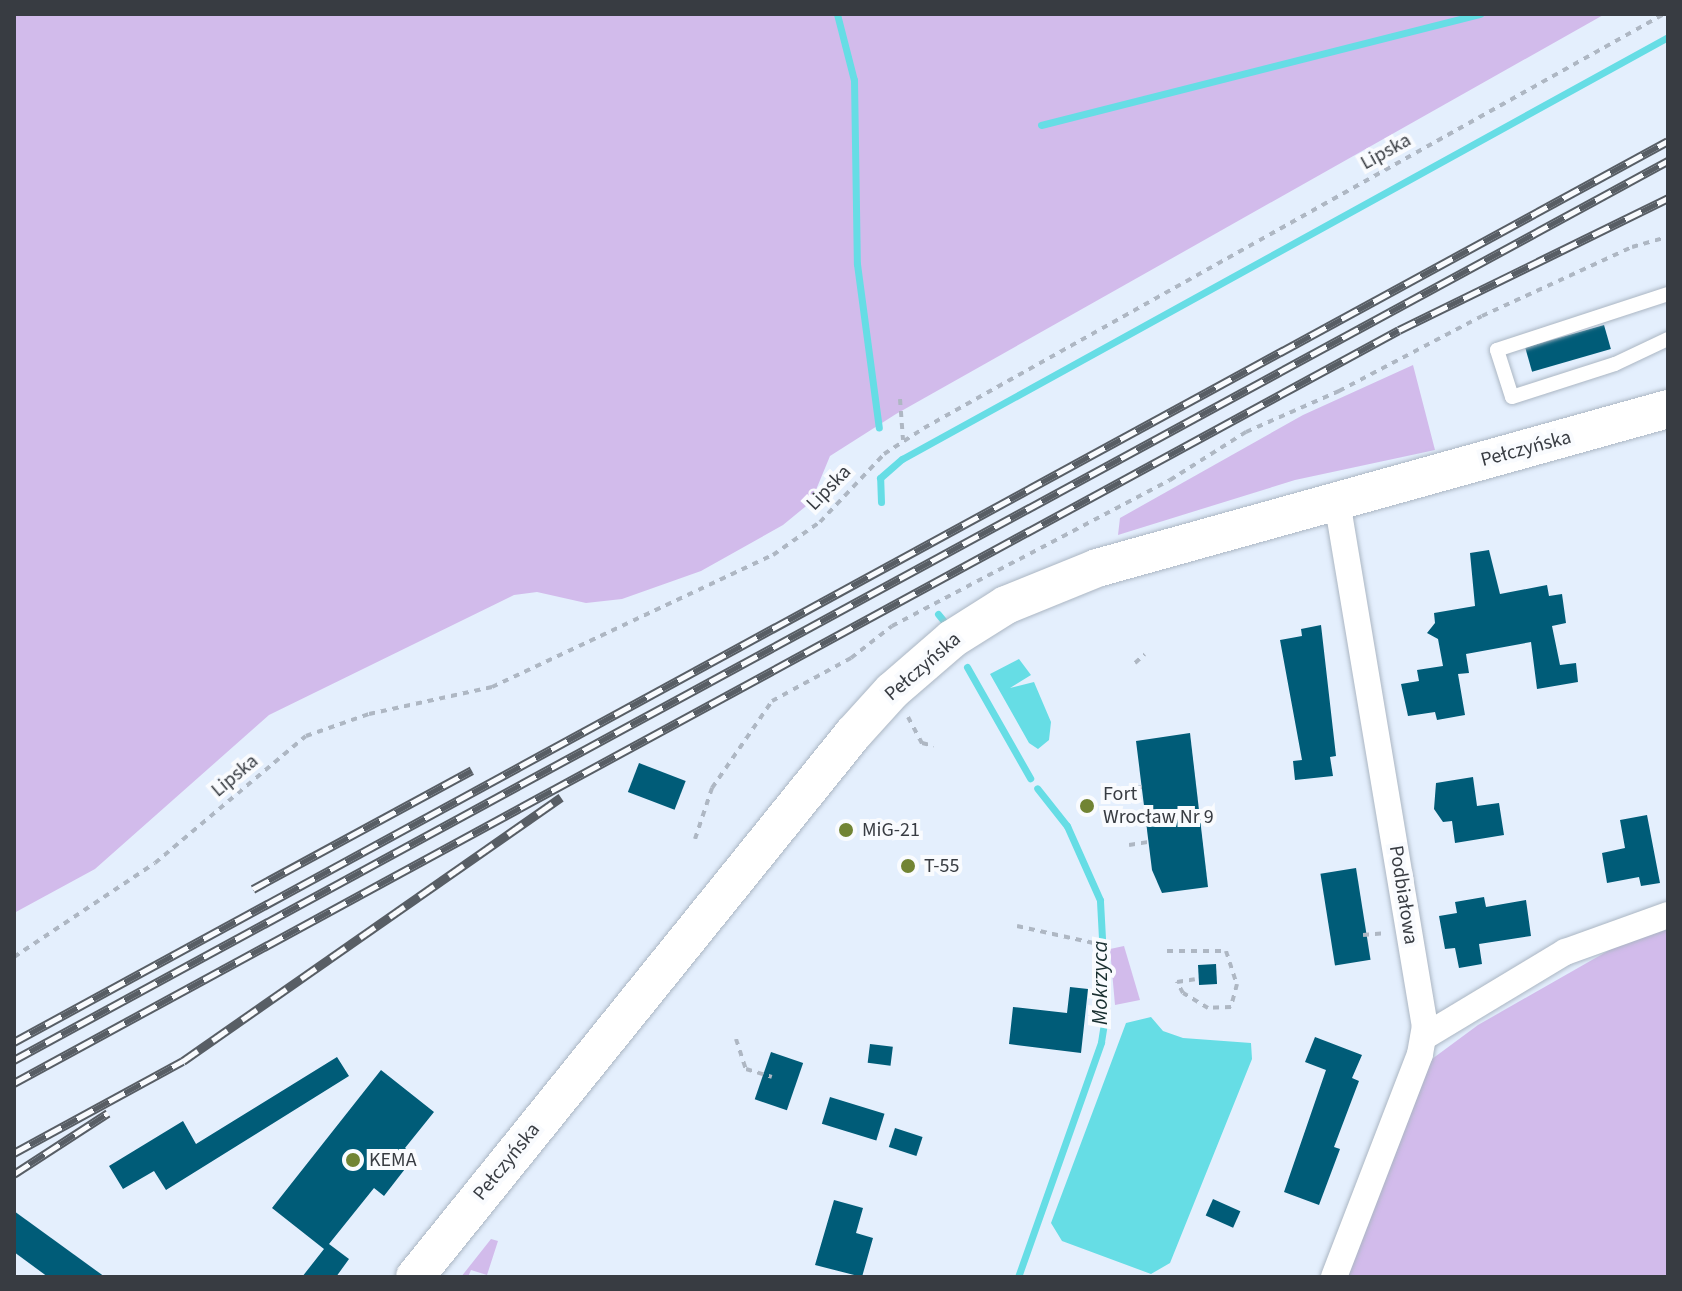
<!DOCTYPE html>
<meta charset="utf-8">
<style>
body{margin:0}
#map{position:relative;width:1682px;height:1291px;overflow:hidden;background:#e4effd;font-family:"Source Sans 3",sans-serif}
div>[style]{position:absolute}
.green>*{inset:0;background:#d2bbeb}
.water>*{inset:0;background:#66dde5}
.stream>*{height:7px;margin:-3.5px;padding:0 3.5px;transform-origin:3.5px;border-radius:3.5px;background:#66dde5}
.building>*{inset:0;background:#005c78;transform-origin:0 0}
.path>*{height:4px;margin-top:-2px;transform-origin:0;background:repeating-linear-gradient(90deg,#aeb7c3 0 6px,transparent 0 12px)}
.roads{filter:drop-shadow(0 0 2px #abb6c3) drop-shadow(0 0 2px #abb6c3)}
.service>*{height:14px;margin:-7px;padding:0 7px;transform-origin:7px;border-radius:7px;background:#fff}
.minor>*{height:26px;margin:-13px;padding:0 13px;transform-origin:13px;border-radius:13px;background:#fff}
.secondary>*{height:38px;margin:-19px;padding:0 19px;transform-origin:19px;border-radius:19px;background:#fff}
.rail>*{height:9px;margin-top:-4.5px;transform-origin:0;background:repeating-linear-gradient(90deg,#f9fbfe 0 18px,#585e65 0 36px);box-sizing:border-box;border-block:2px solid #585e65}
.dots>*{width:22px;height:22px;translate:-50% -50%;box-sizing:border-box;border:4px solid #f9fbfe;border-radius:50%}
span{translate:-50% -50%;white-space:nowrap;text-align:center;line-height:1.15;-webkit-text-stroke:8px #f9fbfe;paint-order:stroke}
.street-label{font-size:20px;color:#383c42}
.poi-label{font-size:20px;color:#383c42}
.left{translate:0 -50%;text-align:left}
.water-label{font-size:22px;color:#192f30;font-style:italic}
.frame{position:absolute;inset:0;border:16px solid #383c42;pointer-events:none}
</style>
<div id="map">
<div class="green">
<div style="clip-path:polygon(14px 14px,1605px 14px,896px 414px,830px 456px,811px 502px,783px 525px,701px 571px,622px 599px,586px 603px,537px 592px,514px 595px,269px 715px,95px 869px,14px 913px)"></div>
<div style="clip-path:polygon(1413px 365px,1435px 450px,1295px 480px,1118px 535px,1120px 518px,1303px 415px)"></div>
<div style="clip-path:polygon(1668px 928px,1668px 1277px,1343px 1277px,1432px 1059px,1478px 1025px,1613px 948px)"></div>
<div style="clip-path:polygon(1124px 946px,1140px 1000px,1115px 1005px,1110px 949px)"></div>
<div style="clip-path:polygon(491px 1239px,498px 1241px,487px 1275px,471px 1270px,468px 1277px,461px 1277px)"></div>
</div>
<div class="water">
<div style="clip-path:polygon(1019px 659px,1031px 675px,1010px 688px,1034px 682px,1051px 722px,1049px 740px,1038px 749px,1029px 743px,990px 674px)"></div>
<div style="clip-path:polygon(1151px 1017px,1163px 1031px,1183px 1038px,1251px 1043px,1252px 1059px,1170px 1263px,1151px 1274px,1062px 1241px,1051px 1223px,1126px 1023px)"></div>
</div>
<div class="stream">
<div style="left:837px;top:14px;width:68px;rotate:75.6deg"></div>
<div style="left:854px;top:80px;width:184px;rotate:89.1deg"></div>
<div style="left:857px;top:264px;width:165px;rotate:82.4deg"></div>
<div style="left:1041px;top:125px;width:453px;rotate:-14.2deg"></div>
<div style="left:881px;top:502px;width:24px;rotate:-92deg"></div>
<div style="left:880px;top:478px;width:29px;rotate:-41deg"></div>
<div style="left:902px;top:459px;width:875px;rotate:-28.85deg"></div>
<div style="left:938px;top:614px;width:8px;rotate:50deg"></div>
<div style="left:967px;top:667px;width:128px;rotate:60.4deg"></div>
<div style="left:1018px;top:1277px;width:249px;rotate:-70.5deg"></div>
<div style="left:1101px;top:1042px;width:30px;rotate:-81deg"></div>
<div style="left:1106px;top:1012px;width:112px;rotate:-93.1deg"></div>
<div style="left:1100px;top:900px;width:81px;rotate:-114deg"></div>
<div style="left:1067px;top:826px;width:48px;rotate:-128.3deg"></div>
</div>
<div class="building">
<div style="left:1604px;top:325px;width:25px;height:82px;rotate:74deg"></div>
<div style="clip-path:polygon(1489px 550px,1500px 594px,1547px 585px,1549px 596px,1562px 594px,1566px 623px,1552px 626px,1560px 665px,1576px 663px,1578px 682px,1537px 689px,1531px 642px,1466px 654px,1469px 673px,1458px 674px,1465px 715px,1437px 720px,1435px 712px,1408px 716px,1401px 684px,1419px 681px,1417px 670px,1443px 666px,1438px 639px,1427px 633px,1435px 623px,1434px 613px,1475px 606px,1470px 553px)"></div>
<div style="clip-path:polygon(1321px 625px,1336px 756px,1330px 757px,1333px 776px,1295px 780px,1293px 761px,1302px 760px,1280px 640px,1302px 636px,1301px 629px)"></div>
<div style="clip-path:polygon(1190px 733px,1208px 887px,1162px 893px,1152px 870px,1136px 741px)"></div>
<div style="left:639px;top:763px;width:50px;height:31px;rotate:21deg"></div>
<div style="clip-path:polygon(1473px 777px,1477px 806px,1499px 803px,1504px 835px,1455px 843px,1452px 821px,1443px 822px,1434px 809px,1436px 783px)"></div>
<div style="clip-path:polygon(1647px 815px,1660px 883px,1641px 886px,1639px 877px,1607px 883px,1602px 853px,1625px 848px,1620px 820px)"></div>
<div style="left:1356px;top:868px;width:93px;height:36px;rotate:81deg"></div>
<div style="clip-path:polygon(1484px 897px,1486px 907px,1526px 900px,1531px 936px,1479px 944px,1482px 964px,1459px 968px,1455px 948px,1445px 949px,1439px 916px,1457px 913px,1455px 902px)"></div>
<div style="left:1216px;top:964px;width:20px;height:18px;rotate:87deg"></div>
<div style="clip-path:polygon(1070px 987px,1088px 989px,1081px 1053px,1009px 1044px,1013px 1007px,1067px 1013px)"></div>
<div style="clip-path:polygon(1315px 1037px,1362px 1055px,1352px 1078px,1359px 1081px,1334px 1147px,1340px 1149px,1319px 1205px,1284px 1192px,1326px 1070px,1305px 1062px)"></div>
<div style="left:870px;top:1044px;width:23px;height:19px;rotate:7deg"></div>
<div style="left:771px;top:1052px;width:34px;height:50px;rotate:19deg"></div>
<div style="clip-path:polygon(337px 1057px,349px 1076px,166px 1190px,154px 1171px,123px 1189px,109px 1166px,183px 1121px,196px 1144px)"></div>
<div style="clip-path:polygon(381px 1070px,434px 1112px,405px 1148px,415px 1156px,384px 1196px,374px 1188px,329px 1244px,349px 1259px,336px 1277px,302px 1277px,324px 1249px,272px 1208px)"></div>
<div style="left:830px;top:1097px;width:57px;height:28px;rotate:17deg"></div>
<div style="left:895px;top:1128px;width:29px;height:20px;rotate:18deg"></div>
<div style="left:1213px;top:1199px;width:30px;height:18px;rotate:24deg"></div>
<div style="clip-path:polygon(834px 1200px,863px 1208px,856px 1233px,873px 1238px,862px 1277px,815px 1265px)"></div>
<div style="clip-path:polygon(14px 1211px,105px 1277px,48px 1277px,14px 1252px)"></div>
</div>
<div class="path">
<div style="left:900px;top:399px;width:41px;rotate:85.8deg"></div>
<div style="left:1135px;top:663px;width:13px;rotate:-42deg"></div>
<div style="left:908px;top:717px;width:30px;rotate:62deg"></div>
<div style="left:922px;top:743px;width:12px;rotate:14deg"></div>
<div style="left:1124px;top:789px;width:18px;rotate:-6deg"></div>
<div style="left:695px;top:839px;width:54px;rotate:-71.6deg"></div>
<div style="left:712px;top:788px;width:106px;rotate:-55.4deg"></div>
<div style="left:772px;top:701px;width:90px;rotate:-28.6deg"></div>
<div style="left:851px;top:658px;width:52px;rotate:-38deg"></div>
<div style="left:892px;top:626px;width:314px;rotate:-27.7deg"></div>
<div style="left:1170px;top:480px;width:90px;rotate:-32.3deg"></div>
<div style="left:1246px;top:432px;width:102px;rotate:-23.8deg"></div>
<div style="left:1339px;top:391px;width:161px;rotate:-27.7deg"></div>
<div style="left:1482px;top:316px;width:165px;rotate:-24.7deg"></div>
<div style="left:1632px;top:247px;width:37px;rotate:-16deg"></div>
<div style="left:1129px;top:845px;width:20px;rotate:-9deg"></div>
<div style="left:1017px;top:926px;width:83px;rotate:12.5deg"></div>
<div style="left:1098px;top:944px;width:19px;rotate:87deg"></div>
<div style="left:1099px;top:963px;width:10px;rotate:-6deg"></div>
<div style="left:1363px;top:935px;width:21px;rotate:-5deg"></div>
<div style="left:1167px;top:951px;width:59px"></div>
<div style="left:1226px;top:951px;width:35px;rotate:72deg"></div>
<div style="left:1237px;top:984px;width:24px;rotate:105deg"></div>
<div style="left:1231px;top:1007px;width:23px;rotate:178deg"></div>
<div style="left:1208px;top:1008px;width:29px;rotate:-149deg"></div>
<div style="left:1183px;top:993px;width:13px;rotate:-119deg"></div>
<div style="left:1177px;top:982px;width:18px;rotate:-9deg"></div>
<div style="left:14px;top:957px;width:169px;rotate:-33.7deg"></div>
<div style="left:155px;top:863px;width:197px;rotate:-40.1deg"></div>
<div style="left:306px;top:736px;width:67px;rotate:-19.2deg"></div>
<div style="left:369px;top:714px;width:126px;rotate:-12.4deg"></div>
<div style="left:492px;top:687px;width:310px;rotate:-25.2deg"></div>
<div style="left:773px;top:555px;width:57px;rotate:-35.1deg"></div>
<div style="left:820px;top:522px;width:93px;rotate:-46.7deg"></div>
<div style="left:884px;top:454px;width:48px;rotate:-33deg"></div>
<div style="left:924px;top:428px;width:848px;rotate:-29.23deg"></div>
<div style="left:736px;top:1039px;width:32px;rotate:72deg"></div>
<div style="left:746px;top:1069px;width:27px;rotate:17deg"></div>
</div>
<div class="roads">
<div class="service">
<div style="left:1668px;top:294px;width:180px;rotate:161.9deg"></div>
<div style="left:1497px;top:350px;width:49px;rotate:72.3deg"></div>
<div style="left:1512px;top:397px;width:108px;rotate:-17.8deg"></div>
<div style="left:1615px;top:364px;width:59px;rotate:-25.3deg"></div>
</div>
<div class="minor">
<div style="left:1424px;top:1037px;width:165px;rotate:-31.1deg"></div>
<div style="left:1565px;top:952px;width:109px;rotate:-19.8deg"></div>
<div style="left:1334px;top:1277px;width:239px;rotate:-68.9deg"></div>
<div style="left:1420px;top:1054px;width:27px;rotate:-80deg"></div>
<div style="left:1425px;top:1027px;width:533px;rotate:-99.5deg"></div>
</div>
<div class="secondary">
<div style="left:415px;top:1277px;width:698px;rotate:-51.11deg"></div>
<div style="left:853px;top:734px;width:58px;rotate:-47.8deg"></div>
<div style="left:892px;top:691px;width:79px;rotate:-40.9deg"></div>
<div style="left:952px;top:639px;width:64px;rotate:-32.2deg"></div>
<div style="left:1006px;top:605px;width:98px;rotate:-22.1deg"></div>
<div style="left:1097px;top:568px;width:593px;rotate:-15.56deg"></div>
</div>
</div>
<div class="rail">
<div style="left:253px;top:889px;width:249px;rotate:-28.5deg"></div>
<div style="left:14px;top:1042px;width:1883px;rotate:-28.58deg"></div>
<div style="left:14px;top:1060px;width:1883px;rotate:-28.53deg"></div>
<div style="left:14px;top:1083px;width:1576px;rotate:-28.53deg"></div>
<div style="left:1399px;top:330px;width:300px;rotate:-26.1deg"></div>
<div style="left:14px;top:1153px;width:192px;rotate:-28.6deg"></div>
<div style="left:183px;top:1061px;width:461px;rotate:-34.9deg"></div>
<div style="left:14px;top:1174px;width:112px;rotate:-33deg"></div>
</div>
<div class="dots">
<div style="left:1087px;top:806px;background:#718434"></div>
<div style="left:846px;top:830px;background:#718434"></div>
<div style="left:908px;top:866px;background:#718434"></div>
<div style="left:353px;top:1160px;background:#718434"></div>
</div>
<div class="street-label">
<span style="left:1386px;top:152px;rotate:-29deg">Lipska</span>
<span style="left:1526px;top:449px;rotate:-15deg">Pełczyńska</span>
<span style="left:829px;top:488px;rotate:-46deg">Lipska</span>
<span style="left:923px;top:667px;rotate:-41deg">Pełczyńska</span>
<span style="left:235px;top:776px;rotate:-40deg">Lipska</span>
<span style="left:1403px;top:895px;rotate:81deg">Podbiałowa</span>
<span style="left:507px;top:1162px;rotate:-51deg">Pełczyńska</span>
</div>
<div class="poi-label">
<span class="left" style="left:1103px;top:806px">Fort<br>Wrocław Nr 9</span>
<span class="left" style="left:862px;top:830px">MiG-21</span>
<span class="left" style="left:924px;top:866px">T-55</span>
<span class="left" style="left:369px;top:1160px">KEMA</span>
</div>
<div class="water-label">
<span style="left:1101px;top:983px;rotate:-90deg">Mokrzyca</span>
</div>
<div class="frame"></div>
</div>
